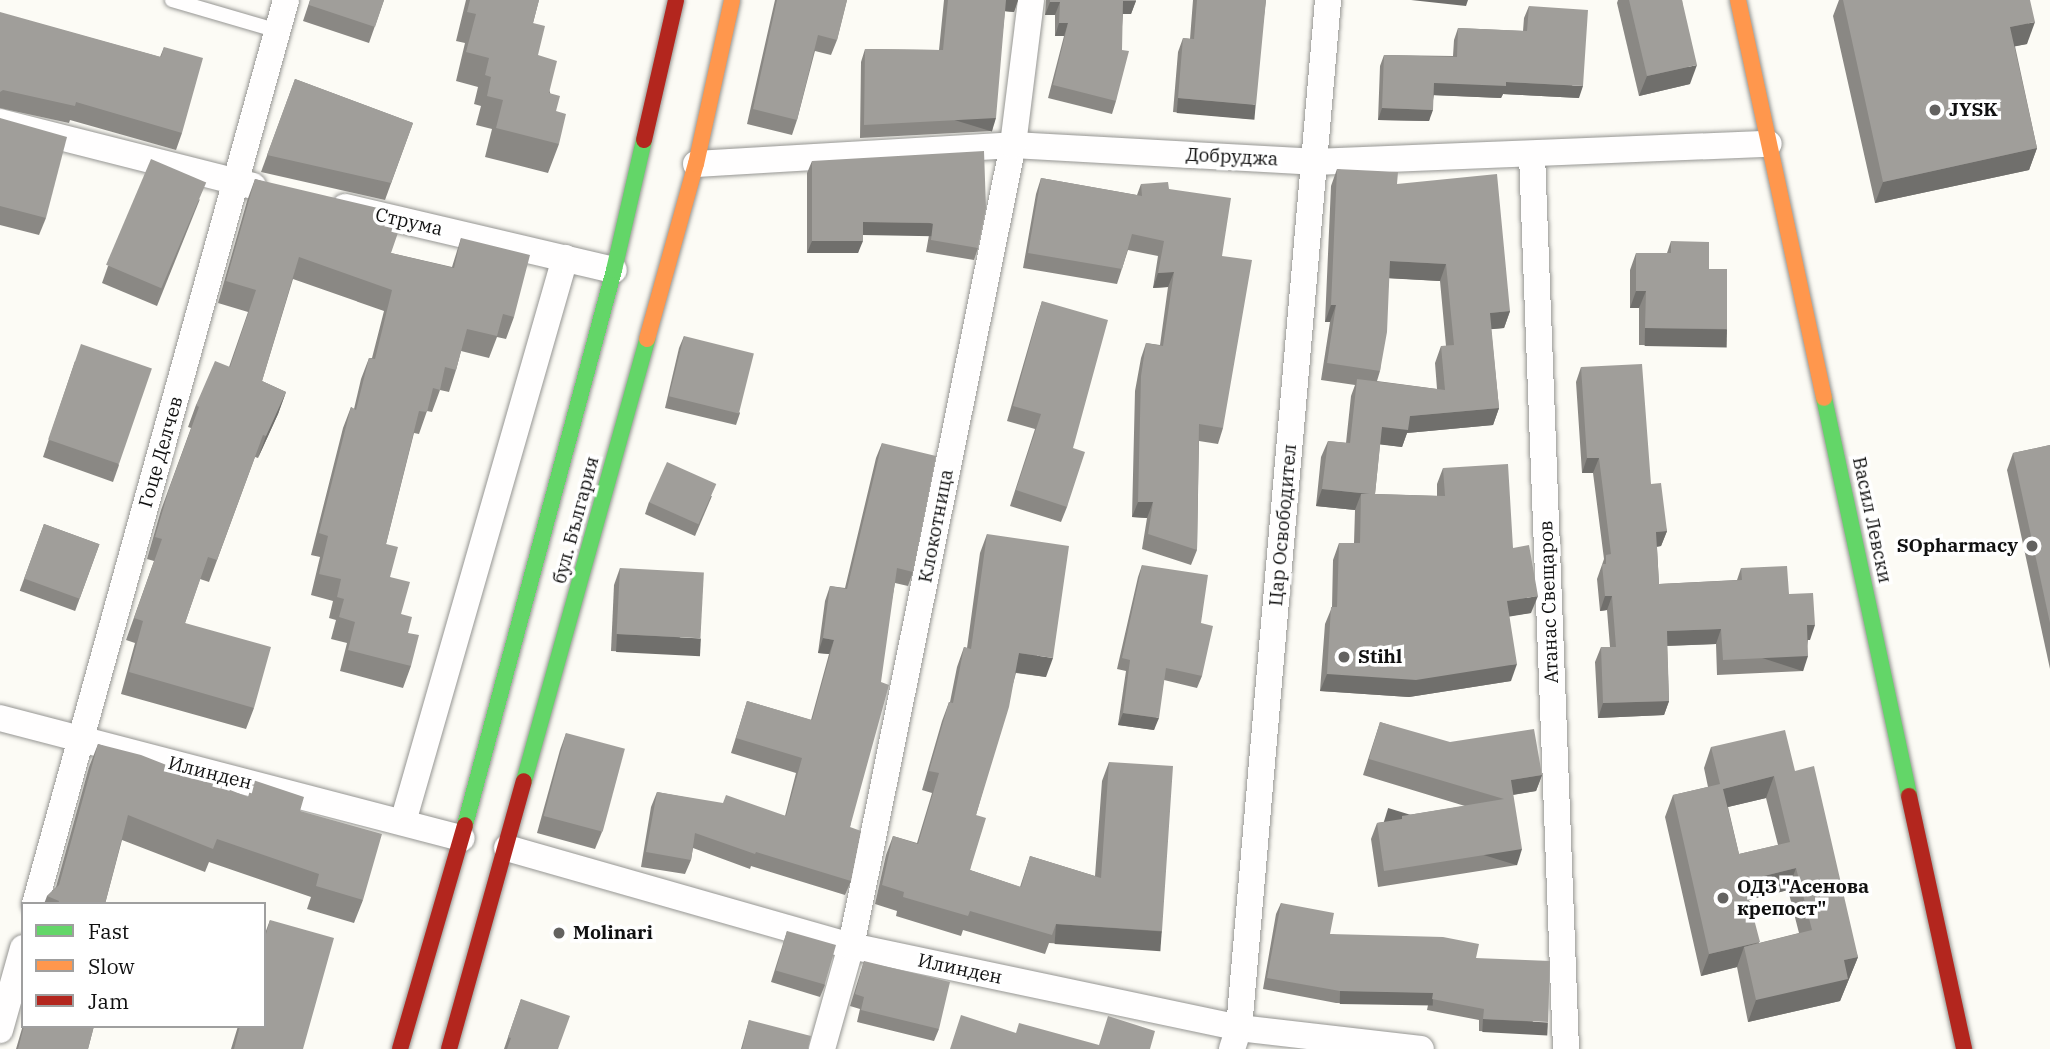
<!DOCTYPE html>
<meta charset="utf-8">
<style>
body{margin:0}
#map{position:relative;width:2050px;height:1049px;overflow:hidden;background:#fcfbf5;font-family:"IBM Plex Serif",serif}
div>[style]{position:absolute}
.roads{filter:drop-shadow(0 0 2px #969693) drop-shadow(0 0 2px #969693)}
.lane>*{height:14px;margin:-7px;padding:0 7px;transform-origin:7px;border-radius:7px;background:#fffefe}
.street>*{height:26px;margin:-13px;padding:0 13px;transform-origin:13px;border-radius:13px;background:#fffefe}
.fast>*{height:16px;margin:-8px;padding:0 8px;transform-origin:8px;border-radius:8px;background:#63d668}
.slow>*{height:16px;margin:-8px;padding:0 8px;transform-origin:8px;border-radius:8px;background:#ff974d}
.jam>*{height:16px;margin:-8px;padding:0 8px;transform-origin:8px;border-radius:8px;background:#b3261e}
.wall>*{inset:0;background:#8a8884;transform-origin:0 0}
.shaded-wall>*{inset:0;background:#706f6c;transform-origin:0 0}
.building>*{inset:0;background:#a09e9a;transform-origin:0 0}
.dots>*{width:19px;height:19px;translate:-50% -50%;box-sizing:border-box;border:4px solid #fff;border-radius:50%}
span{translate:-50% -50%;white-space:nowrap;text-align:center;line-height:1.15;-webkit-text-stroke:7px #fff;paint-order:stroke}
.poi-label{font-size:19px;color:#101010;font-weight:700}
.left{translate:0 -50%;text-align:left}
.right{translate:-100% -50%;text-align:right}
.street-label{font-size:19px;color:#101010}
.legend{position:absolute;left:21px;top:902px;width:245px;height:126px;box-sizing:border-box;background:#fff;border:2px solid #9f9f9f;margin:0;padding:9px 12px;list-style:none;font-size:21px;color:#101010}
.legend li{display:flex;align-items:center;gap:14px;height:35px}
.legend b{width:35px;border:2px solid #9f9f9f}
</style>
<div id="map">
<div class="roads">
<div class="lane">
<div style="left:172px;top:0;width:110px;rotate:16.3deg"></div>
</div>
<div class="street">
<div style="left:0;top:122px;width:261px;rotate:14.2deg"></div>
<div style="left:1532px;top:155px;width:895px;rotate:87.82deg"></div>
<div style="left:696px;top:164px;width:318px;rotate:-3.4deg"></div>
<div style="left:1013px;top:145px;width:301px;rotate:3.2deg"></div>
<div style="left:1314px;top:162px;width:455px;rotate:-2.3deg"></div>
<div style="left:345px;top:207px;width:276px;rotate:13.2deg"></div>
<div style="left:0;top:718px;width:477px;rotate:14.6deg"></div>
<div style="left:403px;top:822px;width:587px;rotate:-73.97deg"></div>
<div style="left:507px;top:848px;width:358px;rotate:15.9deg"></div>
<div style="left:851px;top:946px;width:397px;rotate:11.9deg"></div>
<div style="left:1239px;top:1028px;width:183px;rotate:6.6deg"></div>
<div style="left:35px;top:904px;width:938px;rotate:-74.48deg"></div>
<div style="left:0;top:1030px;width:85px;rotate:-74.3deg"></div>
<div style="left:822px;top:1049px;width:107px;rotate:-74.3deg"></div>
<div style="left:851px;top:946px;width:817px;rotate:-78.57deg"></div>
<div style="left:1013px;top:145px;width:146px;rotate:-82.9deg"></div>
<div style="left:1232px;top:1049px;width:22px;rotate:-72deg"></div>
<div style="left:1239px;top:1028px;width:1032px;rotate:-85.05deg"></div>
</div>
<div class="fast">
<div style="left:1824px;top:398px;width:407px;rotate:77.9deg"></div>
<div style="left:524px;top:781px;width:459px;rotate:-74.4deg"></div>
<div style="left:465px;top:825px;width:575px;rotate:-74.97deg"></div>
<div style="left:614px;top:270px;width:133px;rotate:-77deg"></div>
</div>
<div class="slow">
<div style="left:1738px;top:0;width:407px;rotate:77.8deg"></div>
<div style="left:647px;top:339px;width:182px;rotate:-74.4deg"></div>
<div style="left:696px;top:164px;width:168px;rotate:-77.6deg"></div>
</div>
<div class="jam">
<div style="left:644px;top:140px;width:144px;rotate:-77.1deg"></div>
<div style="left:1909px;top:796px;width:259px;rotate:77.7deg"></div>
<div style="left:400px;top:1049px;width:233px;rotate:-73.8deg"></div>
<div style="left:449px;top:1049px;width:278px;rotate:-74.4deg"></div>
</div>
</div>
<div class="wall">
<div style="clip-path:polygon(310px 0,384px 0,369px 43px,303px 21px)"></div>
<div style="clip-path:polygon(466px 0,539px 0,533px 23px,538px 55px,556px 111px,559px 144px,548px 173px,485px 157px,492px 129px,476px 125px,481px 106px,474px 104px,478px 87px,456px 81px,465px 43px,456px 41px)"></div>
<div style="clip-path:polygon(775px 0,847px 0,837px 40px,831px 55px,815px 51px,797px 120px,792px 135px,747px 124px)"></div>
<div style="clip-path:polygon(944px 0,1018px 0,1014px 12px,1005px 11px,992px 131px,860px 138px,861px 62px,865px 49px,939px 50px)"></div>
<div style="clip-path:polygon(1046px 0,1136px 0,1131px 14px,1123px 14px,1116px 101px,1112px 114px,1048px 98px,1064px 36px,1055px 36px,1055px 15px,1045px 15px)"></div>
<div style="clip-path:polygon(1193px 0,1266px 0,1251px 119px,1173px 112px,1178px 52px,1183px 38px,1190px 39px)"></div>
<div style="clip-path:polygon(1618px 0,1682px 0,1690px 84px,1639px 96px,1617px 3px)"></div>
<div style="clip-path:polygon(1839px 0,2030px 0,2027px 44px,2015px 46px,2037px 148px,2029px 170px,1875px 203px,1833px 16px)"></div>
<div style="clip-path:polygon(1529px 6px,1579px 98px,1503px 94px,1501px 98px,1434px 95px,1429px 121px,1378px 120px,1380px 66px,1384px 55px,1453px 56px,1454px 40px,1458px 28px,1523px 31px,1524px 18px)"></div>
<div style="clip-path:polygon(0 13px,160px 57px,164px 47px,182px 133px,176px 150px,70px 120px,69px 123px,0 108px)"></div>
<div style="clip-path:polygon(295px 79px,413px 123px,385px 200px,261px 172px)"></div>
<div style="clip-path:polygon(0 118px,46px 218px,39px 235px,0 225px)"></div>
<div style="clip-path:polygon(812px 161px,978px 248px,974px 260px,926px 252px,929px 235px,863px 234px,858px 253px,807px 253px,807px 173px)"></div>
<div style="clip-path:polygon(evenodd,1337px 169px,1397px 184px,1510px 311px,1504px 328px,1491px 329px,1499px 408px,1493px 425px,1407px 433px,1402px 447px,1380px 444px,1375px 494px,1437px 496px,1437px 484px,1443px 468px,1513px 548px,1531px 613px,1509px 616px,1511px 681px,1409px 697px,1320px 691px,1325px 624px,1332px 607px,1333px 560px,1339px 543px,1354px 543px,1355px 510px,1316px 506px,1321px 457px,1328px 441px,1346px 443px,1351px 396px,1355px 385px,1321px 380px,1330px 322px,1325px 322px,1331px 186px,1337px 169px,1389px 278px,1440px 281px,1446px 346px,1441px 346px,1435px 363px,1437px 389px,1377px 381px,1380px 371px,1389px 278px)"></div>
<div style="clip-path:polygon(1041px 178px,1137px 195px,1141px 184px,1169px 189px,1222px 256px,1223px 428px,1218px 444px,1199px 441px,1197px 550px,1191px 565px,1142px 549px,1147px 518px,1132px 517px,1135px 391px,1141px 358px,1146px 343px,1160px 345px,1168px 287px,1153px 288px,1158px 256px,1128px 250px,1117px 284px,1023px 268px,1036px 194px)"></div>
<div style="clip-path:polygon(255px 179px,379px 217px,391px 253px,452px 267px,461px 238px,514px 317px,506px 339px,497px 337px,489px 358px,461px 351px,456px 370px,449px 392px,440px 390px,432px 412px,427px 411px,419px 434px,414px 433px,386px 544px,390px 577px,401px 614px,408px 633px,411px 666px,403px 688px,340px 671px,347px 643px,331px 639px,336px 620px,329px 618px,333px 601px,311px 595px,320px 557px,311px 555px,343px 428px,351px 407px,354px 409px,361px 379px,369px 358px,372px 358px,384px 311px,293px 279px,262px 381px,286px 392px,278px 414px,258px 458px,255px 457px,209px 582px,200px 579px,185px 623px,254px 708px,246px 729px,121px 694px,135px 643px,126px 640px,154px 561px,147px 559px,161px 510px,191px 428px,188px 427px,196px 405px,229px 367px,248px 312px,218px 303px,247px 201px)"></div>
<div style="clip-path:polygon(200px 199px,157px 306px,102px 283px,108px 266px)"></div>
<div style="clip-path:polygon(1671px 241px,1709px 269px,1727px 329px,1721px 346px,1639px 345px,1639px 308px,1630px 308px,1630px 270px,1636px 253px,1667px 253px)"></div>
<div style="clip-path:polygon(1042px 301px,1073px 448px,1067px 507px,1061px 522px,1010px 506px,1035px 429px,1007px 421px,1037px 317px)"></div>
<div style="clip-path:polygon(684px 336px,740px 413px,736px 425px,665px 408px,679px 348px)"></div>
<div style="clip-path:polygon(75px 361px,119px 465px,113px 482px,43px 457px)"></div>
<div style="clip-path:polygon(1581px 367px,1651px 484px,1667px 531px,1661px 546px,1657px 547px,1659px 584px,1737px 580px,1741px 568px,1789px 594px,1810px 640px,1808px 640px,1803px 671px,1717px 675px,1716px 644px,1667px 646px,1669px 701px,1664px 715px,1598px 718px,1595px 662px,1601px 647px,1610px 647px,1607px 610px,1600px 611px,1597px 579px,1604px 559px,1593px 473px,1582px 473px,1576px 382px)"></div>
<div style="clip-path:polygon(882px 443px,913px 572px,908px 586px,895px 583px,850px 827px,851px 881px,845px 895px,751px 866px,750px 869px,693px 848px,691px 860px,685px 874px,641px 867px,651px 807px,657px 792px,785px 816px,796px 773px,731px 753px,747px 701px,811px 720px,829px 654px,818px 653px,825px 601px,830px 586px,845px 588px,876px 458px)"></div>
<div style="clip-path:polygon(2050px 445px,2050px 669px,2007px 470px,2013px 453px)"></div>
<div style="clip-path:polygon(712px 496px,695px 536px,645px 514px,649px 502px)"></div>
<div style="left:44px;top:524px;width:59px;height:71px;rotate:20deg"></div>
<div style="clip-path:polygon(987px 534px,1046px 677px,1016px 673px,976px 815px,970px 870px,1020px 887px,1030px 856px,1095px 876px,1102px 781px,1109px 762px,1162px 931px,1155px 950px,1049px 943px,1045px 954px,963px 930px,961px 936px,896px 916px,897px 911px,875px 904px,886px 855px,893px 836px,917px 843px,932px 793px,922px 790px,942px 721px,949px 702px,950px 702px,957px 667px,964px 647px,967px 648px,980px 553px)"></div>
<div style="clip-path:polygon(1142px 565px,1201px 623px,1202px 676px,1197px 688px,1164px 680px,1154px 730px,1118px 725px,1126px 671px,1117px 669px,1138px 577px)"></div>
<div style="clip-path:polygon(620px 568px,695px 655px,611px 651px,614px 585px)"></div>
<div style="clip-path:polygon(1380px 722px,1542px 775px,1536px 791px,1513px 795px,1517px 865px,1378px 887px,1371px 839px,1377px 823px,1401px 819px,1402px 816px,1465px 806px,1363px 775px)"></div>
<div style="clip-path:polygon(566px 733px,602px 832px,595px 849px,537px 833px,560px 750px)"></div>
<div style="clip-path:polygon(98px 744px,247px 797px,300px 811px,363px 900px,354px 923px,307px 909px,311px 897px,209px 862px,205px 872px,122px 840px,105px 904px,44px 904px,47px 896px,56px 887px,89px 767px)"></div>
<div style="clip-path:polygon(evenodd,1711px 747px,1795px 771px,1858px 957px,1840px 1001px,1748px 1022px,1737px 967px,1701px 976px,1665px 817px,1673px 795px,1708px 787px,1704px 768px,1711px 747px,1766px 798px,1778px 845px,1739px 854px,1728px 807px,1766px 798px,1711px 747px,1788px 890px,1799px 933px,1759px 943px,1749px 900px,1788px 890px)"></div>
<div style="clip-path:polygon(1281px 903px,1330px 934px,1476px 958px,1544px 1034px,1479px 1031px,1479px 1020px,1427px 1010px,1428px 1005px,1336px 1003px,1263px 989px,1276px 914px)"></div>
<div style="clip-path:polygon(270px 920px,303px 1049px,231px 1049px,238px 1026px,264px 1026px,264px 936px)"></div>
<div style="clip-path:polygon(787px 931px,825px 985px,820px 997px,771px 982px)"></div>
<div style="clip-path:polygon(864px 961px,939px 1029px,934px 1041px,857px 1022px,860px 1009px,850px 1006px)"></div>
<div style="clip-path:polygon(521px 999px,558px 1049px,504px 1049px)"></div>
<div style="clip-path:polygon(749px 1020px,808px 1049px,741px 1049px)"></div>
<div style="clip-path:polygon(23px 1025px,23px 1026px,94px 1026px,88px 1049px,16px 1049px)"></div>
</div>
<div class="shaded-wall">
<div style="clip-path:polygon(1005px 0,1018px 0,1014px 12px,1002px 11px)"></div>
<div style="clip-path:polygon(1411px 0,1468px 0,1466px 6px)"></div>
<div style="clip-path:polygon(1123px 1px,1136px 1px,1131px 14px,1119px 14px)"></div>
<div style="clip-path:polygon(1050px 2px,1060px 2px,1055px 15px,1045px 15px)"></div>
<div style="clip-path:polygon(2035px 22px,2027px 44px,2002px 49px,2010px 27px)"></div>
<div style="clip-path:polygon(1059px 23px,1068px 23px,1064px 36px,1055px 36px)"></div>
<div style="clip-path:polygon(1697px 65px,1690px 84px,1639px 96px,1647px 76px)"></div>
<div style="clip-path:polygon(1506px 82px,1583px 86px,1579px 98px,1503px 94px,1501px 98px,1430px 95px,1434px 83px)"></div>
<div style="left:1178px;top:98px;width:78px;height:15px;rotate:5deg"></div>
<div style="clip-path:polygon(1382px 108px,1433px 110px,1429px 121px,1378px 120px)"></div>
<div style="left:996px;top:118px;width:14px;height:132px;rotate:107deg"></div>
<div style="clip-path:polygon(2037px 148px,2029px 170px,1875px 203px,1883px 182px)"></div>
<div style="left:863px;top:222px;width:70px;height:13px;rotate:1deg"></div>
<div style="clip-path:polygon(812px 241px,863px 241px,858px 253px,807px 253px)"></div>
<div style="clip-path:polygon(1390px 261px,1446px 264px,1440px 281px,1384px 278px)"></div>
<div style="clip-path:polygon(1174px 272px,1168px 287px,1153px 288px,1158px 273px)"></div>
<div style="clip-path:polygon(1636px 291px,1646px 291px,1639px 308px,1630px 308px)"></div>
<div style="clip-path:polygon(1331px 305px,1336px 305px,1330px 322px,1325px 322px)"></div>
<div style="clip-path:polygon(1510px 311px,1504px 328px,1483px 330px,1490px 313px)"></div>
<div style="left:1645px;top:328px;width:82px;height:18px;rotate:1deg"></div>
<div style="clip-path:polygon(286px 392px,278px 414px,258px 458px,266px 436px)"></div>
<div style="clip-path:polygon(1499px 408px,1493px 425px,1407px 433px,1402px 447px,1376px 444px,1382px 427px,1410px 416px)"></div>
<div style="clip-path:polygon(1587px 458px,1599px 458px,1593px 473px,1582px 473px)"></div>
<div style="clip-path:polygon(1322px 489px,1370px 494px,1361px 494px,1355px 510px,1316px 506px)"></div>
<div style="clip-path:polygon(1138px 502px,1153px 502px,1147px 518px,1132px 517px)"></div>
<div style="clip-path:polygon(1667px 531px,1661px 546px,1650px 547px,1656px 532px)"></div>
<div style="clip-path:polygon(1538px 596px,1531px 613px,1501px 618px,1507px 601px)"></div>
<div style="clip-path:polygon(1605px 596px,1612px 596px,1607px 610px,1600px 611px)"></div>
<div style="clip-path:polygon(1807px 625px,1815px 625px,1810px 640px,1801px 640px)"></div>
<div style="clip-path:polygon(1721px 629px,1716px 644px,1661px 646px,1667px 631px)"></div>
<div style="left:617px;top:634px;width:84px;height:18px;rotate:3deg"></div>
<div style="clip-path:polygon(823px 638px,834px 640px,829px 654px,818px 653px)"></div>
<div style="clip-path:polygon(1019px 653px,1053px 658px,1046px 677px,1012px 672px)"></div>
<div style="left:1808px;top:656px;width:16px;height:85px;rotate:108deg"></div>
<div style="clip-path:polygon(1517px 664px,1511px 681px,1409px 697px,1320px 691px,1327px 674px)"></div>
<div style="clip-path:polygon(1669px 701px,1664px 715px,1598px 718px,1603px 703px)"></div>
<div style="clip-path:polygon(1123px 713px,1159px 718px,1154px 730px,1118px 725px)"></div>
<div style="clip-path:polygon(1542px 775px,1536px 791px,1505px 796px,1511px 780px)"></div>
<div style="clip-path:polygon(1774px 776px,1766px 798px,1715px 810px,1723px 789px)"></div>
<div style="left:1522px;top:849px;width:17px;height:140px;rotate:107deg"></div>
<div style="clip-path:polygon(1796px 868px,1788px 890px,1736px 903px,1744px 881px)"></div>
<div style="left:1056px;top:924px;width:106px;height:20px;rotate:4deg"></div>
<div style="clip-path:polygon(1760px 942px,1744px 947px,1737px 967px,1701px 976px,1709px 954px)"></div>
<div style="clip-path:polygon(1858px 957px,1840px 1001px,1748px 1022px,1756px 1000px,1844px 960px)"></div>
<div style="left:1340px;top:991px;width:93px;height:13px;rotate:1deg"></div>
<div style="left:1483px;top:1019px;width:65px;height:13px;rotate:3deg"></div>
</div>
<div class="building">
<div style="clip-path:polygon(310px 0,384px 0,375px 27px,309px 5px)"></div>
<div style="clip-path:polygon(470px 0,539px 0,533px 23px,545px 26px,538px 55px,557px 61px,549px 93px,560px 96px,556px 111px,566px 114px,559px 144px,496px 128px,503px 100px,487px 96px,491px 77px,485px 75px,489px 58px,466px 52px,476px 14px,467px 12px)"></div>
<div style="clip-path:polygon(777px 0,847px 0,837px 40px,818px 35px,797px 120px,753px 109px)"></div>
<div style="clip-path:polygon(948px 0,1006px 0,996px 118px,864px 125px,865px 49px,943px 50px)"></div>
<div style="clip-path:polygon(1050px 0,1136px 0,1136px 1px,1123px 1px,1122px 50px,1129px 51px,1116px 101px,1053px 85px,1068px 23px,1059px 23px,1060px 2px,1050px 2px)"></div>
<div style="clip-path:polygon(1197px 0,1266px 0,1256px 105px,1178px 98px,1183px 38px,1194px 39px)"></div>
<div style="clip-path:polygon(1629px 0,1682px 0,1697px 65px,1647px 76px)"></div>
<div style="clip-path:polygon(1843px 0,2030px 0,2035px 22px,2010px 27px,2037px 148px,1883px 182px)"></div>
<div style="clip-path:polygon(1529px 6px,1588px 10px,1583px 86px,1506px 82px,1506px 86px,1434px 83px,1433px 110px,1382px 108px,1384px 55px,1457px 57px,1458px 28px,1527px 31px)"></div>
<div style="clip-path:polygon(0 12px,161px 57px,164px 47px,203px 58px,182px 133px,76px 102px,75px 106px,3px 90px,0 92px)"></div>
<div style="clip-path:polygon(295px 79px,413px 123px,391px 183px,267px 155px)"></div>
<div style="clip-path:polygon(0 118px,67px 137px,46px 218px,0 206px)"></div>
<div style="clip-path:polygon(984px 151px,986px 208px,978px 248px,931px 240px,933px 223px,863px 222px,863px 241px,812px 241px,812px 161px)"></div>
<div style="left:151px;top:159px;width:60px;height:115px;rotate:23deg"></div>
<div style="clip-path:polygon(1337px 169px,1398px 172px,1397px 184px,1497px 174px,1510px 311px,1490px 313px,1499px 408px,1410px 416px,1408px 430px,1382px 427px,1375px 494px,1445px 496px,1443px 468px,1508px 464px,1513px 548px,1529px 545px,1538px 596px,1507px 601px,1517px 664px,1416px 680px,1327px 674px,1331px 607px,1337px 607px,1339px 543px,1360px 543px,1361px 494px,1370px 494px,1322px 489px,1328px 441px,1350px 443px,1357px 379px,1445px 390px,1441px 346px,1454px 345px,1446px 264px,1390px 261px,1387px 332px,1380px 371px,1327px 363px,1336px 305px,1331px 305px)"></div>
<div style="clip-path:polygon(1041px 178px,1142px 196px,1141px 184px,1168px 182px,1169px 189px,1231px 198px,1222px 256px,1252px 260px,1223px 428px,1199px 424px,1197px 550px,1148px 534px,1153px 502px,1138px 502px,1141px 376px,1146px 343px,1163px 346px,1174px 272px,1158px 273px,1164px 241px,1132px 234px,1122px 269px,1028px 253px)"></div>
<div style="clip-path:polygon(255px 179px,382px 209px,379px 217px,401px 224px,391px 253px,454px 268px,461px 238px,530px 255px,514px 317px,503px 314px,497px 336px,467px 329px,456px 370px,445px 367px,440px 390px,433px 388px,427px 412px,419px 411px,386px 544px,398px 547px,390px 577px,410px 582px,401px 614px,412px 617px,408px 633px,419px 635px,411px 666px,348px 650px,355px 622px,339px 617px,344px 599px,337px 597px,341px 579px,319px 574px,328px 536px,319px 533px,351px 407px,356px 410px,369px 358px,375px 359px,392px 290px,299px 257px,262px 381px,286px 392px,266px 436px,263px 435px,217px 560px,208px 557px,185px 623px,271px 647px,254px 708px,129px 672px,143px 621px,134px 618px,162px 539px,155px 537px,169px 489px,199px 407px,196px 405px,215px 361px,230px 367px,256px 290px,226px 281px)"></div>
<div style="clip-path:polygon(1671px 241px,1709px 242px,1709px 269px,1727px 269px,1727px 329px,1645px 328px,1646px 291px,1636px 291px,1636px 253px,1671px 253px)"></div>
<div style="clip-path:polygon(1042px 301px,1108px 320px,1073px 448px,1085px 452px,1067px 507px,1016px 490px,1041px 414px,1013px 406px)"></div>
<div style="left:684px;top:336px;width:72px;height:62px;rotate:14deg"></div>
<div style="left:81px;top:344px;width:75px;height:101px;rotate:19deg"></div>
<div style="clip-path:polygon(1642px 364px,1651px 484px,1661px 483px,1667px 531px,1656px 532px,1659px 584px,1742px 580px,1741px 568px,1787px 566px,1789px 594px,1813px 593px,1815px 625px,1807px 625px,1808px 656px,1723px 660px,1721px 629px,1667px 631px,1669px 701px,1603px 703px,1601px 647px,1616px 647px,1612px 596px,1605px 596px,1602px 564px,1606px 564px,1606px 555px,1611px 554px,1599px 458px,1587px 458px,1581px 367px)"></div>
<div style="clip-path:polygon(882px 443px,936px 456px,913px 572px,897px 568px,881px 682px,889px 685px,850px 827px,861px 831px,851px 881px,756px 852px,755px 854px,695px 833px,691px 860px,646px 852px,657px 792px,723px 803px,726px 795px,786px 816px,802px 758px,736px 738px,747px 701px,812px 720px,834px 640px,823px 638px,830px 586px,847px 589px)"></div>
<div style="clip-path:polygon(2050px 445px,2050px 623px,2013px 453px)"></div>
<div style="left:667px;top:462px;width:54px;height:44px;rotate:24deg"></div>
<div style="left:44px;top:524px;width:59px;height:58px;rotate:20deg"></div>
<div style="clip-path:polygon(987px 534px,1069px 546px,1053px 658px,1019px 653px,1009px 707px,976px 815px,986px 818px,970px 870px,1021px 887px,1030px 856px,1101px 878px,1109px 762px,1173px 766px,1162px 931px,1056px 924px,1052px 935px,970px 911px,968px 916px,903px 897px,904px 892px,882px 885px,893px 836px,918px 844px,939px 773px,929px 771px,949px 702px,953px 703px,964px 647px,971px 649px)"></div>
<div style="clip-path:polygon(1142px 565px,1208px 575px,1201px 623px,1213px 626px,1202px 676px,1166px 668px,1159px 718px,1123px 713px,1130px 660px,1122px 658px)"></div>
<div style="left:620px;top:568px;width:84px;height:66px;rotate:3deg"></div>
<div style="clip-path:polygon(1380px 722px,1450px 742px,1534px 729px,1542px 775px,1511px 780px,1522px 849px,1384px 871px,1377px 823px,1402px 819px,1402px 816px,1504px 799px,1369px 759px)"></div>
<div style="clip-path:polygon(evenodd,1785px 730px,1795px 771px,1814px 766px,1858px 957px,1844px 960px,1848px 979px,1756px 1000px,1744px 947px,1812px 930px,1796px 868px,1744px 881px,1760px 942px,1709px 954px,1673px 795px,1720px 784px,1711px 747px,1785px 730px,1774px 776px,1790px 842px,1739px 854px,1723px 789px,1774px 776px)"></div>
<div style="left:566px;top:733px;width:61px;height:86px;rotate:15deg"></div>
<div style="clip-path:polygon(98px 744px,141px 755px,248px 797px,253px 780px,304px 797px,300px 811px,382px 834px,363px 900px,316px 886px,319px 874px,217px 839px,213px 849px,128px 815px,105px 904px,58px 904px,59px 901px,47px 896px,59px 885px)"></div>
<div style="clip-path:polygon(1281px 903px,1334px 913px,1330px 934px,1443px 937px,1479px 944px,1476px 958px,1550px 961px,1548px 1022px,1483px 1019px,1484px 1009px,1432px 999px,1433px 993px,1340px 991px,1267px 978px)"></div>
<div style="clip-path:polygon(270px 920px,334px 938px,303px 1049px,234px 1049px,240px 1026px,264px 1026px,264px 941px)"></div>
<div style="left:787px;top:931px;width:51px;height:41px;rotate:16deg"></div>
<div style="clip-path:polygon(864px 961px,950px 982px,939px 1029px,861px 1010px,864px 997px,855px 994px)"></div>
<div style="clip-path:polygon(521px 999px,570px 1016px,558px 1049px,507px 1049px,511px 1038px,508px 1037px)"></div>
<div style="clip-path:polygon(961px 1015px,1016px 1033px,1019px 1023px,1099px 1045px,1108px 1016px,1155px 1031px,1150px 1049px,950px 1049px)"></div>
<div style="clip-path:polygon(749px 1020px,811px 1036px,808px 1049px,742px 1049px)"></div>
<div style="clip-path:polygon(24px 1026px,94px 1026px,88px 1049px,18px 1049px)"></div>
</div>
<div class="dots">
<div style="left:1935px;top:110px;background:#636260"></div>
<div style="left:2032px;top:546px;background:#636260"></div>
<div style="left:1344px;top:657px;background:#636260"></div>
<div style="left:1723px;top:898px;background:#636260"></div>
<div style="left:559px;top:933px;background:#636260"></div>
</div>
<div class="poi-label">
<span class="left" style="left:1949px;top:110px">JYSK</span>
<span class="right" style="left:2018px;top:546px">SOpharmacy</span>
<span class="left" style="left:1358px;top:657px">Stihl</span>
<span class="left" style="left:1737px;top:898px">ОДЗ "Асенова<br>крепост"</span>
<span class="left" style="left:573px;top:933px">Molinari</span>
</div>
<div class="street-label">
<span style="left:1232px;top:157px;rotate:3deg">Добруджа</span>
<span style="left:409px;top:222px;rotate:13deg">Струма</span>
<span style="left:161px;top:452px;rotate:-74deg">Гоце Делчев</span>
<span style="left:576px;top:520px;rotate:-75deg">бул. България</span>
<span style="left:1872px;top:520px;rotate:78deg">Васил Левски</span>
<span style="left:1283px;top:525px;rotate:-85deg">Цар Освободител</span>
<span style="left:936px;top:526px;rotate:-79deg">Клокотница</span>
<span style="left:1549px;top:602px;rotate:-92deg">Атанас Свещаров</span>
<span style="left:210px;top:773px;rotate:14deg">Илинден</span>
<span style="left:960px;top:969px;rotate:12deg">Илинден</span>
</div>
<ul class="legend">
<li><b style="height:9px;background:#63d668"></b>Fast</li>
<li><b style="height:9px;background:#ff974d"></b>Slow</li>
<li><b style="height:9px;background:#b3261e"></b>Jam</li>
</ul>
</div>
